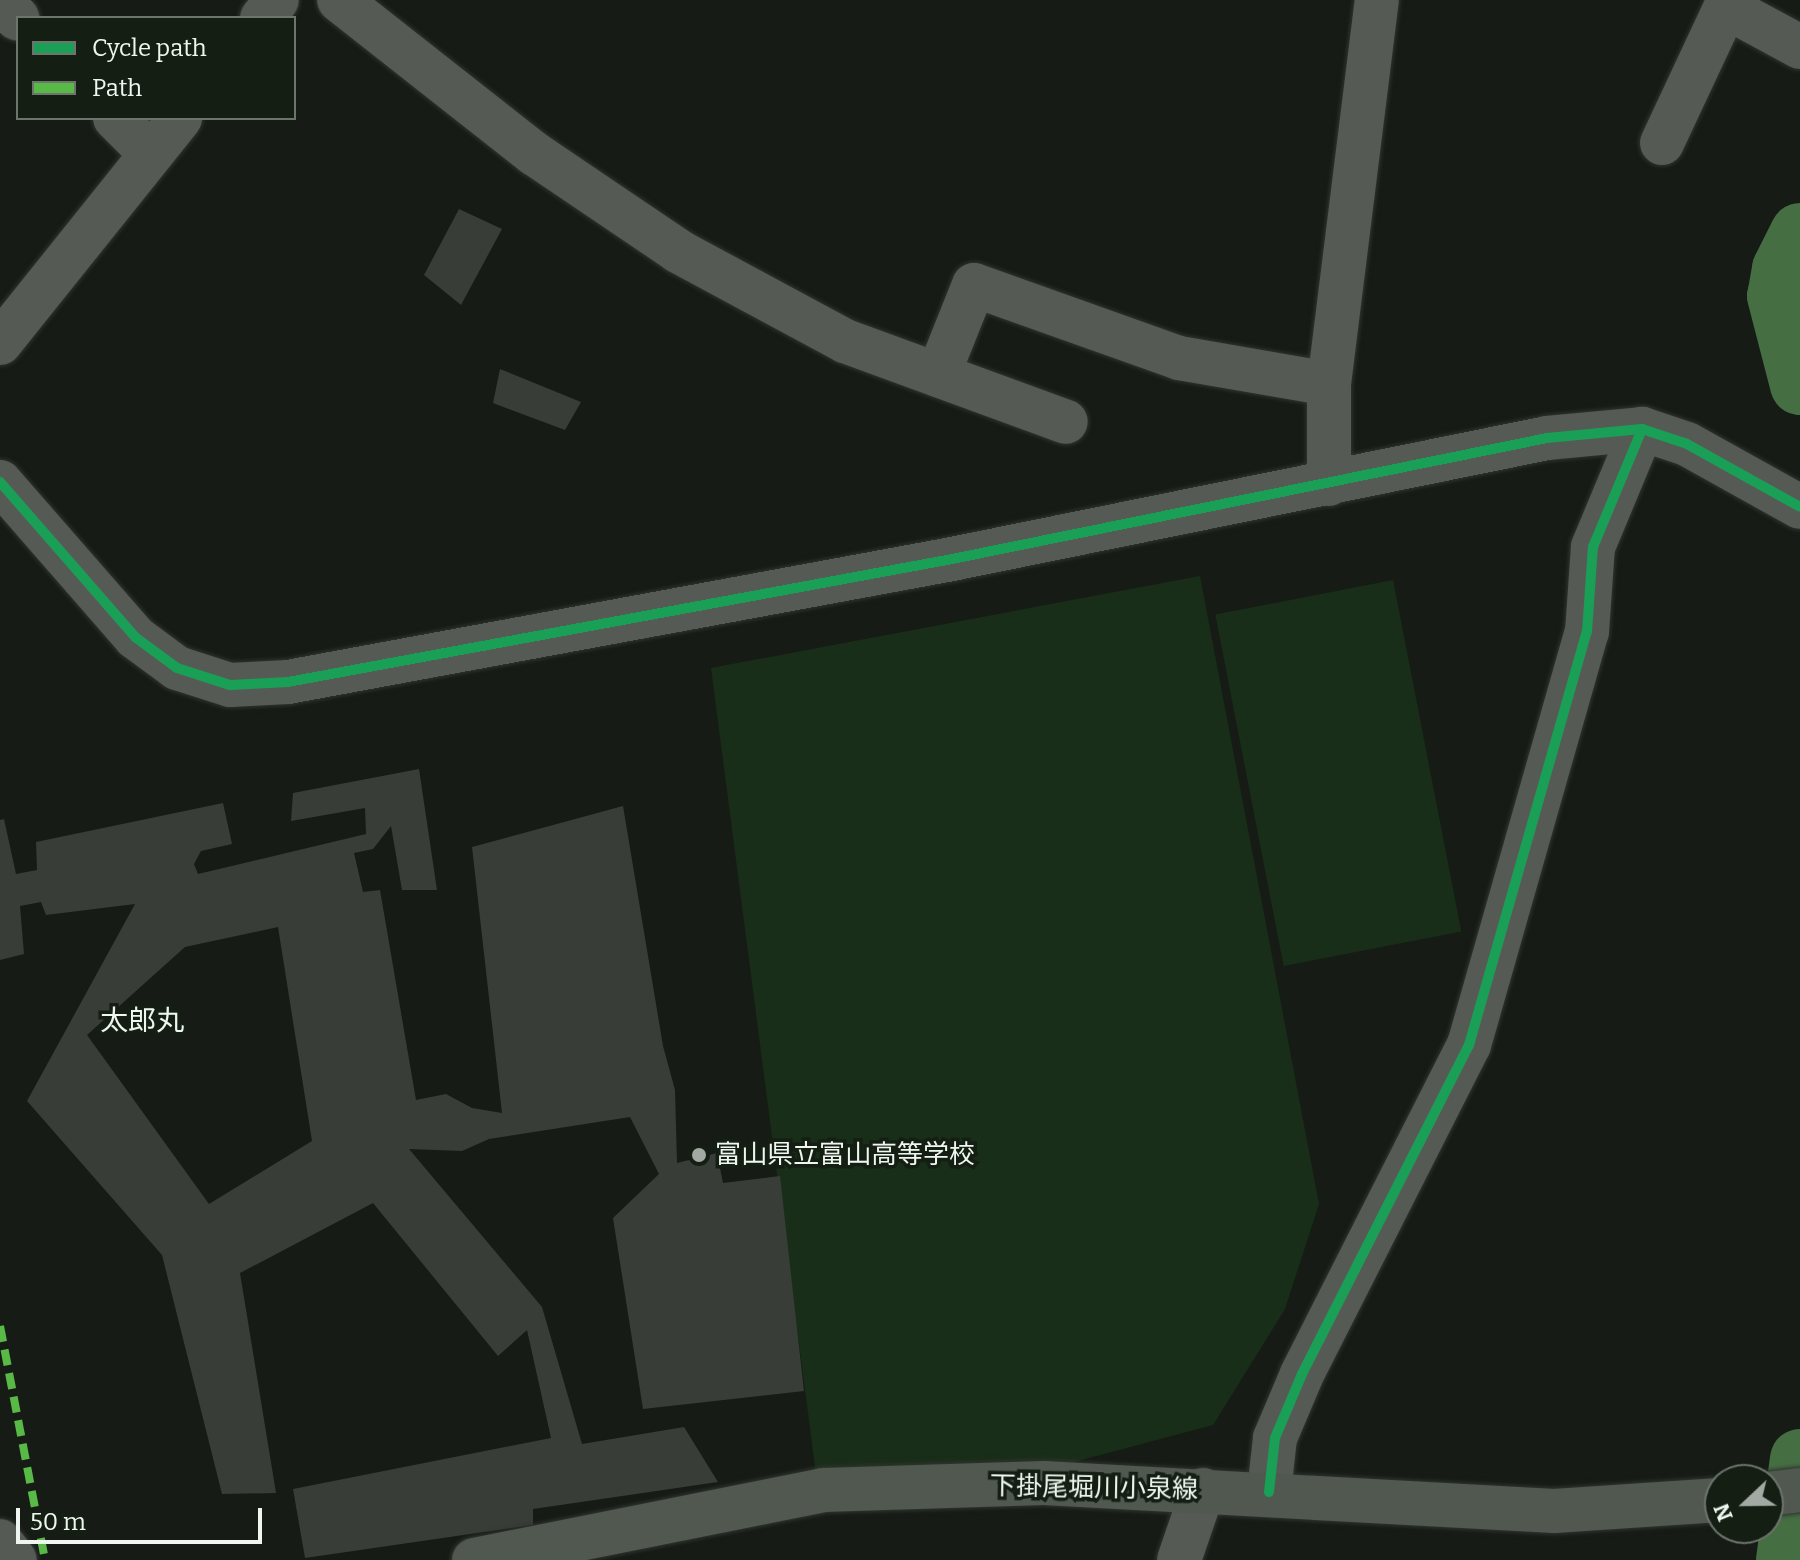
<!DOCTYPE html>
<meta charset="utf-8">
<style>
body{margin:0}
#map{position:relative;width:1800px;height:1560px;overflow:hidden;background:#161b16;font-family:Bitter,"Noto Sans JP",serif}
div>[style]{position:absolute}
.green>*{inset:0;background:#192e18;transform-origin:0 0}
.river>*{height:60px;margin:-30px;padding:0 30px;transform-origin:30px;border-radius:30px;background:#466e43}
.building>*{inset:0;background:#383d38}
.roads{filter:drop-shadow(0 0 2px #303430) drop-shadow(0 0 2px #303430)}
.minor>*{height:44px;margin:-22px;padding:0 22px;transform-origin:22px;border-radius:22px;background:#565a55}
.major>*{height:44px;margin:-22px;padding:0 22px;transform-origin:22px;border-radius:22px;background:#505850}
.quiet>*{height:8px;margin-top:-4px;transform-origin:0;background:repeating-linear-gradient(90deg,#58b947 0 16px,transparent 0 24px)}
.cycleway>*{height:10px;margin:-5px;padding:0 5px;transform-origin:5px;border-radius:5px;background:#1a9f57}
.dots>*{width:22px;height:22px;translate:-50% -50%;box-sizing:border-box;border:4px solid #141e13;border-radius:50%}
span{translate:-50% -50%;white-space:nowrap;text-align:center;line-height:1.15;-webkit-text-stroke:7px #141e13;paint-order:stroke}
.poi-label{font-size:26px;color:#eff6ef}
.left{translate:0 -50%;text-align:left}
.street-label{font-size:26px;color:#eff6ef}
.neighbourhood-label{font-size:28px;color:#eff6ef}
.legend{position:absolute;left:16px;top:16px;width:280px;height:104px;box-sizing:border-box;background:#141e13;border:2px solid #6c746b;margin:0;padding:10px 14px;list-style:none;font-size:24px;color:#eff6ef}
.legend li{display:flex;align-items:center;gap:16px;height:40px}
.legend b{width:40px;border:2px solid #6c746b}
.north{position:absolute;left:1704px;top:1464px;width:80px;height:80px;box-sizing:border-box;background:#141e13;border:2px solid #6c746b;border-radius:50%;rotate:248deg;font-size:22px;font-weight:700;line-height:32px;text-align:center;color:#eff6ef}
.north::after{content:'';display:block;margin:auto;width:28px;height:36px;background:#a3a9a3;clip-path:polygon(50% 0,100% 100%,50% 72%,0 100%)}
.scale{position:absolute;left:16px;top:1508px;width:246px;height:36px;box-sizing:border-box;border:4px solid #eff6ef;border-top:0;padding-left:10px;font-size:24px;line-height:28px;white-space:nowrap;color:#eff6ef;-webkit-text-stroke:6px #141e13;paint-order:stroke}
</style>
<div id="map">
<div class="green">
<div style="clip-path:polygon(1200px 576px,1319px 1204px,1285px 1309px,1213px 1425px,1070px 1463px,816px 1474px,711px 668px)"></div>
<div style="left:1393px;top:580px;width:358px;height:181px;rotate:79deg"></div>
</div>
<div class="river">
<div style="left:1800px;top:233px;width:40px;rotate:116.6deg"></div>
<div style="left:1782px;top:269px;width:27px;rotate:100deg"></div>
<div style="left:1777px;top:296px;width:92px;rotate:75.5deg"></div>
<div style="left:1786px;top:1560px;width:102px;rotate:-82.1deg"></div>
</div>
<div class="building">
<div style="clip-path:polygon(459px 209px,502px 229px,461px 305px,424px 275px)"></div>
<div style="clip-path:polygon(500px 369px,581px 402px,565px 430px,493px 403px)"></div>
<div style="clip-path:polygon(evenodd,419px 769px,437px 890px,402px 890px,391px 826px,373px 849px,354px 853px,363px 892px,380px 890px,416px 1100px,446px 1094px,472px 1108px,502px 1113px,472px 847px,623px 806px,663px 1046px,675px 1090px,677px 1163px,717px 1153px,723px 1183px,780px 1176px,804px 1391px,643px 1409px,613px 1218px,659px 1174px,630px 1117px,489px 1139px,462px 1151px,409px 1149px,542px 1307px,582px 1444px,684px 1427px,718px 1482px,533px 1509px,533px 1525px,305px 1558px,293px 1489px,551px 1438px,527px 1330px,498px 1356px,373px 1203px,240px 1273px,276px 1493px,222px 1494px,162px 1255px,27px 1101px,135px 904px,46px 915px,41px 902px,20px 906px,24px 954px,0 960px,0 820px,4px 819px,16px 874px,37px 870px,36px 842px,223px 803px,232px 844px,201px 851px,194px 864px,198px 874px,366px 834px,365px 808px,291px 821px,293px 793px,419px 769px,278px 927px,312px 1141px,209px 1204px,87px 1035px,185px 947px,278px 927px)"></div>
</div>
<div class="roads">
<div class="minor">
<div style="left:339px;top:0;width:249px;rotate:38.2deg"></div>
<div style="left:535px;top:154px;width:173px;rotate:34.1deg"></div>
<div style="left:678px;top:251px;width:190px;rotate:28.3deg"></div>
<div style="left:845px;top:341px;width:235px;rotate:20.1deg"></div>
<div style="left:0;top:1px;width:25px;rotate:45deg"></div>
<div style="left:1726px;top:7px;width:84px;rotate:28.4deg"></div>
<div style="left:262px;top:18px;width:23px;rotate:-50deg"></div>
<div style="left:115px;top:118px;width:51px;rotate:45deg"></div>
<div style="left:1662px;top:143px;width:158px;rotate:-64.9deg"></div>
<div style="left:0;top:343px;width:288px;rotate:-51.3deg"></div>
<div style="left:938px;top:375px;width:97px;rotate:-68.2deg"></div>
<div style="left:974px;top:285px;width:218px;rotate:19.6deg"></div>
<div style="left:1179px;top:358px;width:152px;rotate:9.8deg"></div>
<div style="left:0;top:482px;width:206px;rotate:48.9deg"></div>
<div style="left:135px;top:637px;width:52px;rotate:36.4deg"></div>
<div style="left:177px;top:668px;width:56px;rotate:17.8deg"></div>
<div style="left:230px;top:685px;width:58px;rotate:-3deg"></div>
<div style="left:288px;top:682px;width:675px;rotate:-10.49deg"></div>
<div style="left:952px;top:559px;width:607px;rotate:-11.49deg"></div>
<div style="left:1547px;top:438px;width:95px;rotate:-5.4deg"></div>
<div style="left:1642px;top:429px;width:47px;rotate:18.4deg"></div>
<div style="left:1687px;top:444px;width:129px;rotate:29.1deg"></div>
<div style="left:1329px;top:484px;width:100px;rotate:-90deg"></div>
<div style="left:1329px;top:384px;width:387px;rotate:-82.9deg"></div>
<div style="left:1269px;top:1492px;width:54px;rotate:-83.7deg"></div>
<div style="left:1275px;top:1438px;width:69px;rotate:-67.1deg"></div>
<div style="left:1302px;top:1374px;width:369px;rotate:-63.1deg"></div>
<div style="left:1469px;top:1045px;width:430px;rotate:-74.1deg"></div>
<div style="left:1587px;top:632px;width:85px;rotate:-86deg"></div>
<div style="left:1593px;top:547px;width:128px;rotate:-67.4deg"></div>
<div style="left:0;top:1541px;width:24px;rotate:52deg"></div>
<div style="left:1179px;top:1560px;width:74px;rotate:-71.1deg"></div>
</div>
<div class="major">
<div style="left:1768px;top:1494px;width:32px;rotate:-7deg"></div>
<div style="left:474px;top:1560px;width:356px;rotate:-11.3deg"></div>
<div style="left:823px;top:1490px;width:221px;rotate:-1.8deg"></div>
<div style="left:1044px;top:1483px;width:511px;rotate:3.14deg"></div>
<div style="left:1554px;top:1511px;width:166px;rotate:-3.8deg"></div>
</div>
</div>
<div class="quiet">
<div style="left:0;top:1326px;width:238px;rotate:79.1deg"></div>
</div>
<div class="cycleway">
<div style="left:0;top:482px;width:206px;rotate:48.9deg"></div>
<div style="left:135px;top:637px;width:52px;rotate:36.4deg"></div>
<div style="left:177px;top:668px;width:56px;rotate:17.8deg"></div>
<div style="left:230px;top:685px;width:58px;rotate:-3deg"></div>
<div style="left:288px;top:682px;width:675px;rotate:-10.49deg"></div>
<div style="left:952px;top:559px;width:607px;rotate:-11.49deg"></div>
<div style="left:1547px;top:438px;width:95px;rotate:-5.4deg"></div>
<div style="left:1642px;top:429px;width:47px;rotate:18.4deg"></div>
<div style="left:1687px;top:444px;width:129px;rotate:29.1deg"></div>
<div style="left:1269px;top:1492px;width:54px;rotate:-83.7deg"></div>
<div style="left:1275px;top:1438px;width:69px;rotate:-67.1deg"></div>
<div style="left:1302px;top:1374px;width:369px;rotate:-63.1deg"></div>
<div style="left:1469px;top:1045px;width:430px;rotate:-74.1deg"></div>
<div style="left:1587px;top:632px;width:85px;rotate:-86deg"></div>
<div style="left:1593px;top:547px;width:128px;rotate:-67.4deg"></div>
</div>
<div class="dots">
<div style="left:699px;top:1155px;background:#a3a9a3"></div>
</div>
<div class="poi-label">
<span class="left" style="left:715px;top:1155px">富山県立富山高等学校</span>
</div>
<div class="street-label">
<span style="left:1094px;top:1488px;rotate:1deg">下掛尾堀川小泉線</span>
</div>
<div class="neighbourhood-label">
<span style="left:142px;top:1021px">太郎丸</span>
</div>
<ul class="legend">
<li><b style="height:10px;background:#1a9f57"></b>Cycle path</li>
<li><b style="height:10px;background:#58b947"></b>Path</li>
</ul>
<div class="north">N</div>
<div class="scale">50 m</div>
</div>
